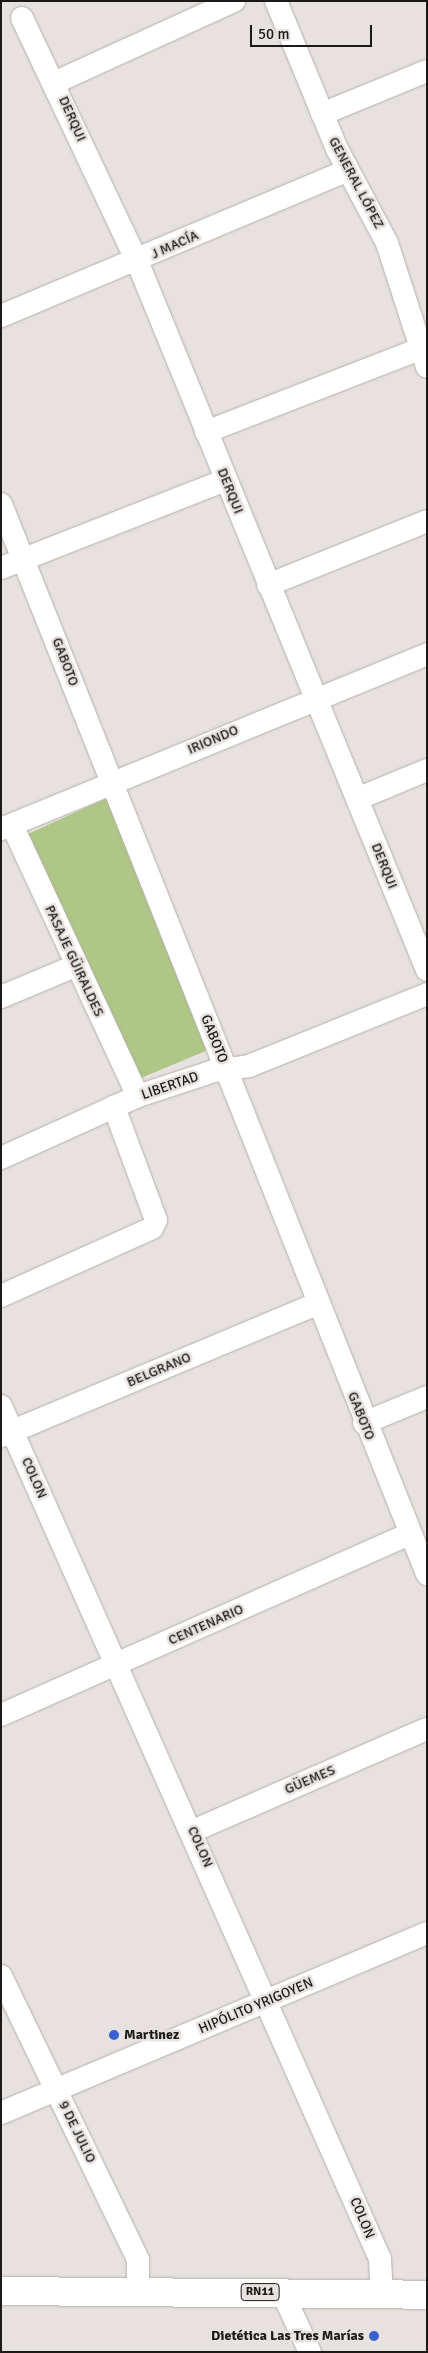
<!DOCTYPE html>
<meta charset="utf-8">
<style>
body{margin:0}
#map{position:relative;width:428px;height:2353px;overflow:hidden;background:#e7e2df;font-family:Signika,sans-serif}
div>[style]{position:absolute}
.green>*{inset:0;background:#aec686}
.roads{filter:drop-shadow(0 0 1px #b4b0ad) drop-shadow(0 0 1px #b4b0ad)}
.minor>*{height:22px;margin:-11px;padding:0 11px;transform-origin:11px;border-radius:11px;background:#fff}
.major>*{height:28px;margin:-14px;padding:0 14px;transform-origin:14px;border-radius:14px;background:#fff}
.dots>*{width:14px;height:14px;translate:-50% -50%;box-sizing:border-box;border:2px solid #e7e2df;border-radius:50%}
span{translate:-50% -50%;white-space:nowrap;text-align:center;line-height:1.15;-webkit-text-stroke:5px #e7e2df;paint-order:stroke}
.shield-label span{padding:1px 4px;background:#e7e2df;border:1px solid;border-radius:4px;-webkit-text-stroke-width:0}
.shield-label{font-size:12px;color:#1c1a19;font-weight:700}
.street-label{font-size:14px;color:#1c1a19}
.poi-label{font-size:14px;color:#1c1a19;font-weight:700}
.left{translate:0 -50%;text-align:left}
.right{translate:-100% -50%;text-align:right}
.frame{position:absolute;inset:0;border:2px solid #1c1a19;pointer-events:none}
.scale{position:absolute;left:250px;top:25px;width:122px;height:22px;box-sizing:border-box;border:2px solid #1c1a19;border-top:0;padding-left:6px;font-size:15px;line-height:18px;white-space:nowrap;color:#1c1a19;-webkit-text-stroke:4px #e7e2df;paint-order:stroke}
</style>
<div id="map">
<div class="green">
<div style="clip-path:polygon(107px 798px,208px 1050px,141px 1078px,28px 834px)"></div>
</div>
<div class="roads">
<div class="minor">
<div style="left:276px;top:1px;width:160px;rotate:67.6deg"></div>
<div style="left:337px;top:149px;width:106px;rotate:62deg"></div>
<div style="left:387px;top:243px;width:130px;rotate:72.1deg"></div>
<div style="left:22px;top:18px;width:269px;rotate:64.7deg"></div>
<div style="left:137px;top:261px;width:766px;rotate:67.75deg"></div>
<div style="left:56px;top:82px;width:196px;rotate:-24.5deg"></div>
<div style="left:322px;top:114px;width:113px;rotate:-22.3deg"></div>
<div style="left:1px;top:316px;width:376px;rotate:-22.8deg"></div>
<div style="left:206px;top:432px;width:230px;rotate:-21.2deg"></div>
<div style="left:1px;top:504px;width:1152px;rotate:68.29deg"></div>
<div style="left:1px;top:568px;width:242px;rotate:-21.4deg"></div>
<div style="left:268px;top:585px;width:171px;rotate:-21.9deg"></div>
<div style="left:357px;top:799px;width:76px;rotate:-22.5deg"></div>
<div style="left:12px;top:825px;width:299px;rotate:65.1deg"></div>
<div style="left:1px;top:829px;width:461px;rotate:-22.3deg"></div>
<div style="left:1px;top:997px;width:80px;rotate:-22.7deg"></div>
<div style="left:1px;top:1158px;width:150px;rotate:-24.3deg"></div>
<div style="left:138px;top:1096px;width:80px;rotate:-18.2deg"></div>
<div style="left:214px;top:1071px;width:35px;rotate:-8deg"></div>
<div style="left:249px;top:1066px;width:192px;rotate:-22deg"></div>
<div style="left:1px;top:1296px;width:166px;rotate:-24.2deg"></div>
<div style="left:152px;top:1228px;width:9px;rotate:-63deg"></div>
<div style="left:156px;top:1220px;width:121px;rotate:-110.4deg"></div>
<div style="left:1px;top:1406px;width:933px;rotate:66.04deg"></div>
<div style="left:380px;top:2259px;width:35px;rotate:87deg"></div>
<div style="left:364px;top:1423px;width:68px;rotate:-22.4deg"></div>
<div style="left:1px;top:1436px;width:342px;rotate:-22.7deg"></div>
<div style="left:1px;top:1715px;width:447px;rotate:-23.9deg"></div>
<div style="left:193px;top:1831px;width:255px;rotate:-23.6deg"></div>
<div style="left:1px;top:1976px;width:315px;rotate:64.2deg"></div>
<div style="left:138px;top:2260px;width:32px;rotate:90deg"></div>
<div style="left:1px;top:2113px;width:462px;rotate:-22.9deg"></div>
<div style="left:282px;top:2292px;width:66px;rotate:65deg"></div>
</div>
<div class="major">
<div style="left:1px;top:2291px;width:426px;rotate:0.5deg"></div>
</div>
</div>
<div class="dots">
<div style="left:114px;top:2035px;background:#3b5fd1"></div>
<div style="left:374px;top:2336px;background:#3b5fd1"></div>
</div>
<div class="shield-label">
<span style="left:260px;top:2292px">RN11</span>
</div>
<div class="street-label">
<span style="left:72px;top:119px;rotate:66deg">DERQUI</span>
<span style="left:356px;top:183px;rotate:62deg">GENERAL LÓPEZ</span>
<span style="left:175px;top:245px;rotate:-24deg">J MACÍA</span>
<span style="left:230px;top:491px;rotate:68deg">DERQUI</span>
<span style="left:65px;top:662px;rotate:69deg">GABOTO</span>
<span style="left:213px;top:740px;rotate:-23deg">IRIONDO</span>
<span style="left:384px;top:866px;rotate:68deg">DERQUI</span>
<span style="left:74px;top:961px;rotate:65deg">PASAJE GÜIRALDES</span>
<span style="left:214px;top:1039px;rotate:68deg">GABOTO</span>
<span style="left:170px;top:1086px;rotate:-19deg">LIBERTAD</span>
<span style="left:159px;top:1370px;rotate:-23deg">BELGRANO</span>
<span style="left:361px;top:1416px;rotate:68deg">GABOTO</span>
<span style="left:34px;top:1478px;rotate:66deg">COLON</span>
<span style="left:206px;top:1625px;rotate:-24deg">CENTENARIO</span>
<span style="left:310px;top:1780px;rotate:-23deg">GÜEMES</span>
<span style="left:200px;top:1847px;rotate:66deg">COLON</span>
<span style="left:256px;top:2006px;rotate:-23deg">HIPÓLITO YRIGOYEN</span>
<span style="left:77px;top:2132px;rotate:64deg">9 DE JULIO</span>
<span style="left:362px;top:2218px;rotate:67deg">COLON</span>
</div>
<div class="poi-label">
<span class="left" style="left:124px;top:2035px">Martinez</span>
<span class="right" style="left:364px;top:2336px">Dietética Las Tres Marías</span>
</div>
<div class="frame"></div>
<div class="scale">50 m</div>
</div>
